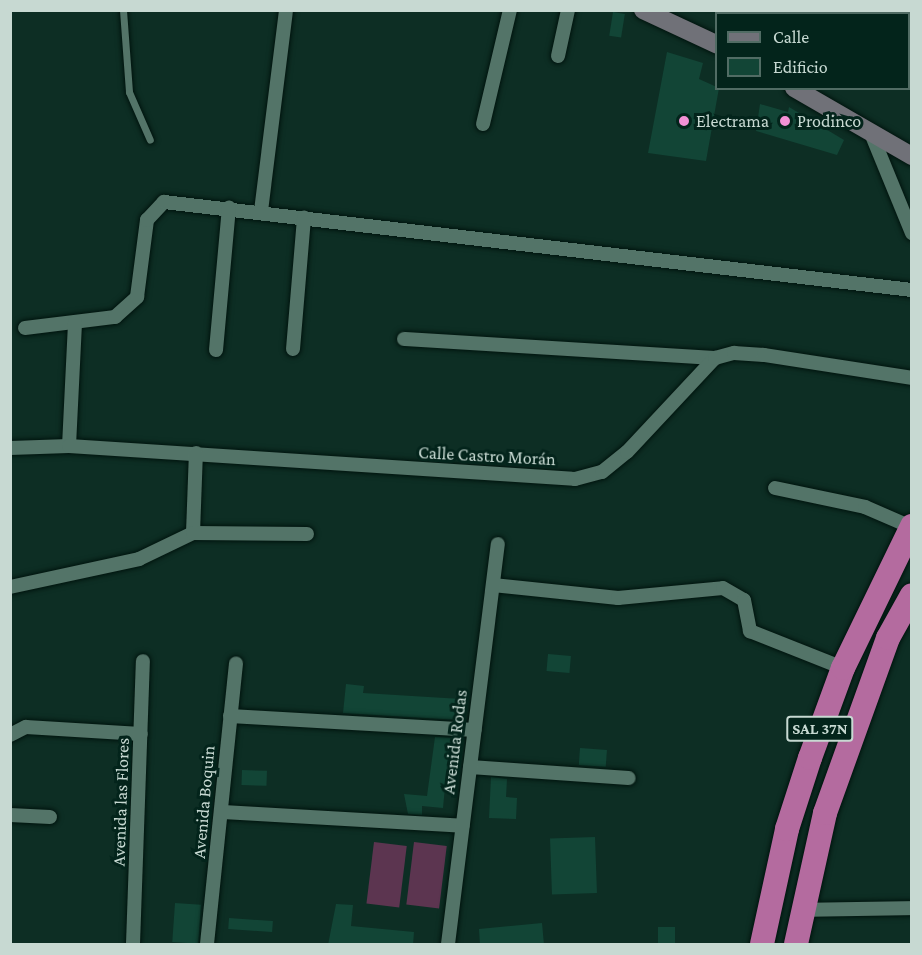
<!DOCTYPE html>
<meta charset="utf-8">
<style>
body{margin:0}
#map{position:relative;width:922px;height:955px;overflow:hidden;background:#0d2e24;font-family:"Crimson Pro",serif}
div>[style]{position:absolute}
.green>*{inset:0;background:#5c3550;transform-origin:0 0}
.building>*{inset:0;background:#124536;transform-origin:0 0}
.roads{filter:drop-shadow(0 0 2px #00140e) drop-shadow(0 0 2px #00140e)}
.lane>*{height:7px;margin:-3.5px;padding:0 3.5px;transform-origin:3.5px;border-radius:3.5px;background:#537468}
.street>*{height:14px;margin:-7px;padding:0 7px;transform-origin:7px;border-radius:7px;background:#537468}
.secondary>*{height:18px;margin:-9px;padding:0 9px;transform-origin:9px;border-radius:9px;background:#707178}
.highway>*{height:24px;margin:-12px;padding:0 12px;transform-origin:12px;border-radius:12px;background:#b46b9f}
.dots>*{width:16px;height:16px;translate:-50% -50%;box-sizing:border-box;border:3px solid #03241b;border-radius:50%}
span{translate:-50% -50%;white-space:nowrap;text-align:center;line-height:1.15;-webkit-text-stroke:6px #03241b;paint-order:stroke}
.shield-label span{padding:2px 4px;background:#03241b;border:2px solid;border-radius:4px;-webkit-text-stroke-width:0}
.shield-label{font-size:16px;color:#c7d9d2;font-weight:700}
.poi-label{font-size:18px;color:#c7d9d2}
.left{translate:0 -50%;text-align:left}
.street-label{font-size:18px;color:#c7d9d2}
.frame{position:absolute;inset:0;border:12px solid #c7d9d2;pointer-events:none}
.legend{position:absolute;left:715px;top:12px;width:195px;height:78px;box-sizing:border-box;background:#03241b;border:2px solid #516c64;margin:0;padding:8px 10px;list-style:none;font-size:18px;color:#c7d9d2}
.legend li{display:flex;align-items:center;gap:12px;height:30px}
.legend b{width:30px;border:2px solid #516c64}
</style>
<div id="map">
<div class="green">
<div style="left:374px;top:842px;width:33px;height:62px;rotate:7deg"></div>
<div style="left:414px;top:842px;width:33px;height:63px;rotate:7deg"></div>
</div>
<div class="building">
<div style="left:613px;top:12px;width:12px;height:24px;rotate:9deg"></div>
<div style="clip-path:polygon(667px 52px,703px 63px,699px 79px,719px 88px,706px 161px,648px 153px)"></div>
<div style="clip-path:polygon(760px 104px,788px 112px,789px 107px,844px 140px,837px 155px,756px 131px)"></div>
<div style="left:548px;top:654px;width:23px;height:17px;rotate:5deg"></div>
<div style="clip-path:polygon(346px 684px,364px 686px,363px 693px,461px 699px,459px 720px,343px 713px)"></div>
<div style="clip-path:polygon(435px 737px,455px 738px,457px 777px,446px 776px,443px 808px,422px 806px,422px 815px,408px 814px,404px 794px,427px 796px)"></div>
<div style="left:580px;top:748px;width:27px;height:17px;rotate:4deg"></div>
<div style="left:242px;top:770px;width:25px;height:15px;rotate:2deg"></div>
<div style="clip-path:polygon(491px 777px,507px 779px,506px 797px,517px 798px,516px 819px,489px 818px)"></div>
<div style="left:595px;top:837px;width:56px;height:45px;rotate:88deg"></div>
<div style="left:175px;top:903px;width:26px;height:39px;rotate:4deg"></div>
<div style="clip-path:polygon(336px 904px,353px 905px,351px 926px,414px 932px,413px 945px,328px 945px)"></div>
<div style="left:229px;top:918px;width:44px;height:11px;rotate:4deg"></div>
<div style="clip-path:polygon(542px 923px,544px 945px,480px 945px,479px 929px)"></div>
<div style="left:658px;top:927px;width:17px;height:18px"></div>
</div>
<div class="roads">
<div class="lane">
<div style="left:123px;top:10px;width:82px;rotate:85.8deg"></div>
<div style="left:129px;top:92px;width:52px;rotate:66.4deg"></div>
</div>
<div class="street">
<div style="left:767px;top:14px;width:4px;rotate:-63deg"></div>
<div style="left:558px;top:56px;width:47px;rotate:-77.7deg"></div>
<div style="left:483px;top:124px;width:117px;rotate:-76.7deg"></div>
<div style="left:873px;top:138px;width:103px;rotate:67.7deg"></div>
<div style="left:261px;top:211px;width:203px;rotate:-82.9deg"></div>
<div style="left:25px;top:328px;width:91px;rotate:-7deg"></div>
<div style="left:115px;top:317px;width:30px;rotate:-42deg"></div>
<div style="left:137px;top:297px;width:78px;rotate:-82.6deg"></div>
<div style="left:147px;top:220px;width:25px;rotate:-47deg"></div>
<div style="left:164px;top:202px;width:753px;rotate:6.71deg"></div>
<div style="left:404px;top:339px;width:312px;rotate:3.5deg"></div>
<div style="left:293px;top:349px;width:132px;rotate:-85.2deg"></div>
<div style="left:216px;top:350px;width:143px;rotate:-84.8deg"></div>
<div style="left:69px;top:446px;width:124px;rotate:-87.2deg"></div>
<div style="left:10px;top:448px;width:59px;rotate:-1.9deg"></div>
<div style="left:69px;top:446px;width:507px;rotate:3.73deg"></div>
<div style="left:575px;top:479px;width:28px;rotate:-15deg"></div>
<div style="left:602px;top:472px;width:32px;rotate:-39deg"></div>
<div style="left:627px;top:452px;width:129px;rotate:-46.9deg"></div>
<div style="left:715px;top:358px;width:20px;rotate:-15deg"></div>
<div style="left:734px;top:353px;width:30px;rotate:4deg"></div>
<div style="left:764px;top:355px;width:150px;rotate:8.8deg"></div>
<div style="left:775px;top:488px;width:92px;rotate:11.9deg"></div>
<div style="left:865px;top:507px;width:50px;rotate:23.5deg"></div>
<div style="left:193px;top:533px;width:80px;rotate:-87.9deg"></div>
<div style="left:493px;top:585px;width:126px;rotate:5.9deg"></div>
<div style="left:618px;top:598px;width:105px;rotate:-5.4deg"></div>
<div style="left:723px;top:588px;width:24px;rotate:30deg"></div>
<div style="left:744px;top:600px;width:32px;rotate:79deg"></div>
<div style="left:750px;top:631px;width:100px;rotate:21.7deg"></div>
<div style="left:10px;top:587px;width:132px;rotate:-12.2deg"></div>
<div style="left:139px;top:559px;width:60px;rotate:-25.7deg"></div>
<div style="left:193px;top:533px;width:114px;rotate:0.5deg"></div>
<div style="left:230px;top:716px;width:245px;rotate:3.3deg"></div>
<div style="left:10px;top:735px;width:18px;rotate:-27deg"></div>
<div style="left:26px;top:727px;width:115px;rotate:3.5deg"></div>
<div style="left:470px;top:767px;width:159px;rotate:4deg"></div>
<div style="left:223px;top:812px;width:240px;rotate:3.3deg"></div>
<div style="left:10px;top:815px;width:40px;rotate:2.9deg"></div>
<div style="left:802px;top:910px;width:110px;rotate:-1deg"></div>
<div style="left:133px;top:944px;width:283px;rotate:-88deg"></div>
<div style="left:207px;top:944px;width:282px;rotate:-84.1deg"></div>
<div style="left:448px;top:944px;width:403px;rotate:-82.9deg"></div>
</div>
<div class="secondary">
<div style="left:643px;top:10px;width:81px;rotate:25deg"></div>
<div style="left:794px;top:88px;width:136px;rotate:30deg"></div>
</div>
<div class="highway">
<div style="left:762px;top:944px;width:118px;rotate:-77.7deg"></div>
<div style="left:787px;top:829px;width:75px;rotate:-72.1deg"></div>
<div style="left:810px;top:758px;width:96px;rotate:-69.9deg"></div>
<div style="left:843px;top:668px;width:158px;rotate:-64.1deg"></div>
<div style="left:796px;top:944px;width:134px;rotate:-77.5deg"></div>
<div style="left:825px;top:813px;width:186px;rotate:-70.2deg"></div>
<div style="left:888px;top:638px;width:49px;rotate:-60.8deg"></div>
</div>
</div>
<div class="dots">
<div style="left:684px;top:121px;background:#f391d6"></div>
<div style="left:785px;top:121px;background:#f391d6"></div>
</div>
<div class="shield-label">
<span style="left:820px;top:729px">SAL 37N</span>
</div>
<div class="poi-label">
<span class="left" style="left:696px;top:121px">Electrama</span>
<span class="left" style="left:797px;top:121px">Prodinco</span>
</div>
<div class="street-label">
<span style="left:487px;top:456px;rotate:3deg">Calle Castro Morán</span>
<span style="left:455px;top:742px;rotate:-83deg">Avenida Rodas</span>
<span style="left:121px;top:802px;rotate:-88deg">Avenida las Flores</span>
<span style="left:204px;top:802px;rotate:-85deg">Avenida Boquin</span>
</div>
<div class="frame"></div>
<ul class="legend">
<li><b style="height:8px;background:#707178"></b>Calle</li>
<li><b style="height:16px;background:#124536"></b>Edificio</li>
</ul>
</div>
